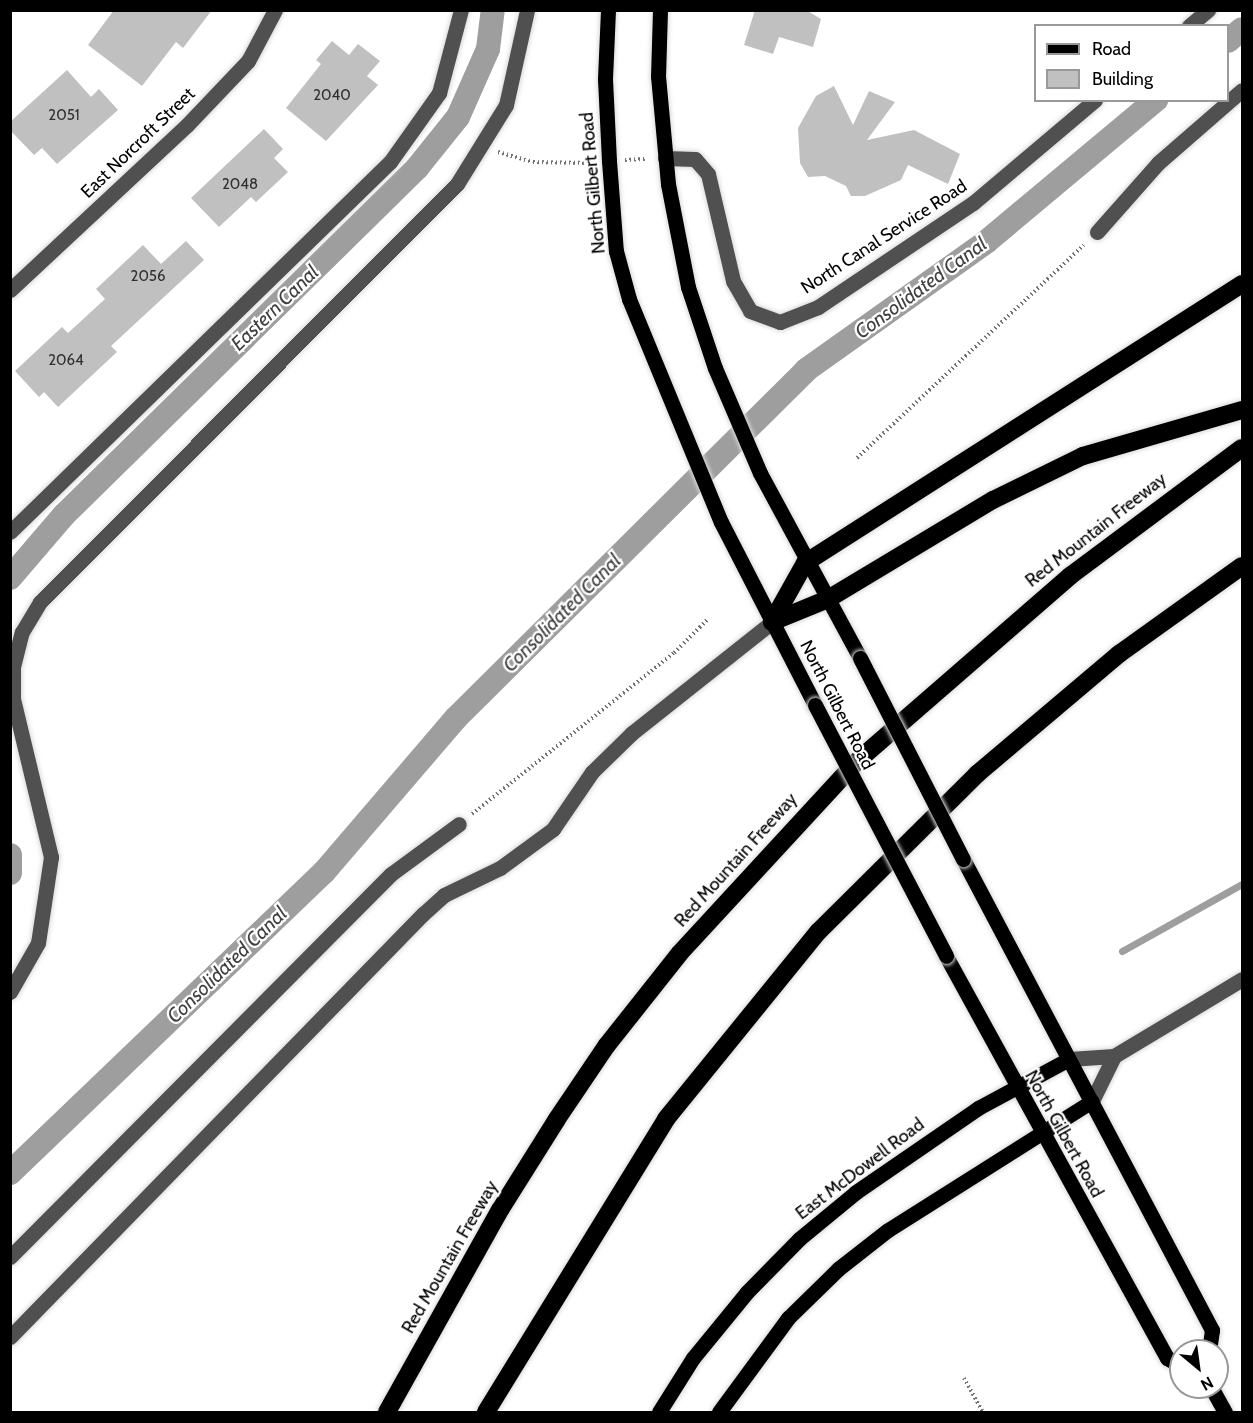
<!DOCTYPE html>
<style>
body{margin:0}
#map{position:relative;width:1253px;height:1423px;overflow:hidden;background:#fff;font-family:Cabin,sans-serif}
div>[style]{position:absolute}
.stream>*{height:7px;margin:-3.5px;padding:0 3.5px;transform-origin:3.5px;border-radius:3.5px;background:#9e9e9e}
.canal>*{height:24px;margin:-12px;padding:0 12px;transform-origin:12px;border-radius:12px;background:#9e9e9e}
.building>*{inset:0;background:#c0c0c0}
.path>*{height:4px;margin-top:-2px;transform-origin:0;background:repeating-linear-gradient(90deg,#727272 0 1.5px,transparent 0 4.5px)}
.roads{filter:drop-shadow(0 0 2px #dbdbdb) drop-shadow(0 0 2px #dbdbdb)}
.minor>*{height:15px;margin:-7.5px;padding:0 7.5px;transform-origin:7.5px;border-radius:7.5px;background:#505050}
.major>*{height:15px;margin:-7.5px;padding:0 7.5px;transform-origin:7.5px;border-radius:7.5px;background:#000}
.highway>*{height:18px;margin:-9px;padding:0 9px;transform-origin:9px;border-radius:9px;background:#000}
.bridges{filter:drop-shadow(0 0 2px #dbdbdb) drop-shadow(0 0 2px #dbdbdb)}
.major-bridge>*{height:15px;margin:-7.5px;padding:0 7.5px;transform-origin:7.5px;border-radius:7.5px;background:#000}
span{translate:-50% -50%;white-space:nowrap;text-align:center;line-height:1.15;-webkit-text-stroke:4.5px #fff;paint-order:stroke}
.number-label{font-size:15px;color:#303030}
.number-label span{-webkit-text-stroke-width:0}
.street-label{font-size:18px;color:#000}
.water-label{font-size:20px;color:#3f3f3f;font-style:italic}
.frame{position:absolute;inset:0;border:12px solid #000;pointer-events:none}
.legend{position:absolute;left:1034px;top:24px;width:195px;height:78px;box-sizing:border-box;background:#fff;border:2px solid #999;margin:0;padding:8px 10px;list-style:none;font-size:18px;color:#000}
.legend li{display:flex;align-items:center;gap:12px;height:30px}
.legend b{width:30px;border:2px solid #999}
.north{position:absolute;left:1169px;top:1339px;width:60px;height:60px;box-sizing:border-box;background:#fff;border:2px solid #999;border-radius:50%;rotate:151deg;font-size:16px;font-weight:700;line-height:24px;text-align:center;color:#000}
.north::after{content:'';display:block;margin:auto;width:21px;height:27px;background:#000;clip-path:polygon(50% 0,100% 100%,50% 72%,0 100%)}
</style>
<div id="map">
<div class="stream">
<div style="left:1122px;top:951px;width:137px;rotate:-29.2deg"></div>
</div>
<div class="canal">
<div style="left:1228px;top:41px;width:18px;rotate:-41deg"></div>
<div style="left:10px;top:578px;width:83px;rotate:-49.4deg"></div>
<div style="left:64px;top:515px;width:495px;rotate:-44.5deg"></div>
<div style="left:417px;top:168px;width:65px;rotate:-51.2deg"></div>
<div style="left:458px;top:117px;width:74px;rotate:-66.2deg"></div>
<div style="left:488px;top:49px;width:39px;rotate:-83deg"></div>
<div style="left:10px;top:855px;width:18px;rotate:90deg"></div>
<div style="left:10px;top:1173px;width:435px;rotate:-43.8deg"></div>
<div style="left:324px;top:872px;width:203px;rotate:-49.4deg"></div>
<div style="left:456px;top:718px;width:494px;rotate:-44.8deg"></div>
<div style="left:806px;top:370px;width:221px;rotate:-35.4deg"></div>
<div style="left:986px;top:242px;width:222px;rotate:-39.9deg"></div>
</div>
<div class="building">
<div style="clip-path:polygon(114px 10px,212px 10px,183px 48px,176px 42px,142px 86px,88px 45px)"></div>
<div style="clip-path:polygon(755px 10px,806px 10px,821px 19px,813px 47px,779px 37px,773px 54px,744px 45px)"></div>
<div style="clip-path:polygon(332px 41px,349px 55px,358px 44px,380px 61px,367px 76px,378px 85px,326px 141px,286px 108px,321px 64px,316px 60px)"></div>
<div style="clip-path:polygon(67px 70px,91px 97px,99px 89px,118px 110px,57px 164px,42px 148px,34px 155px,10px 130px,10px 122px)"></div>
<div style="clip-path:polygon(834px 86px,853px 125px,869px 91px,895px 102px,867px 140px,914px 130px,960px 154px,948px 184px,908px 165px,901px 180px,865px 196px,851px 196px,846px 186px,825px 176px,808px 177px,800px 163px,798px 128px,816px 96px)"></div>
<div style="clip-path:polygon(264px 129px,283px 149px,274px 158px,288px 172px,256px 202px,251px 197px,219px 227px,191px 198px)"></div>
<div style="clip-path:polygon(186px 241px,204px 260px,111px 346px,117px 352px,58px 407px,44px 392px,39px 397px,15px 371px,62px 327px,68px 333px,105px 299px,96px 289px,143px 245px,161px 264px)"></div>
</div>
<div class="path">
<div style="left:498px;top:152px;width:36px;rotate:16deg"></div>
<div style="left:533px;top:162px;width:58px;rotate:1deg"></div>
<div style="left:625px;top:160px;width:22px;rotate:-3deg"></div>
<div style="left:857px;top:458px;width:311px;rotate:-43.2deg"></div>
<div style="left:472px;top:814px;width:258px;rotate:-38.6deg"></div>
<div style="left:674px;top:653px;width:47px;rotate:-45deg"></div>
<div style="left:964px;top:1378px;width:39px;rotate:61deg"></div>
</div>
<div class="roads">
<div class="minor">
<div style="left:1189px;top:26px;width:25px;rotate:-40deg"></div>
<div style="left:665px;top:158px;width:30px;rotate:2deg"></div>
<div style="left:695px;top:159px;width:20px;rotate:49deg"></div>
<div style="left:708px;top:174px;width:110px;rotate:76.8deg"></div>
<div style="left:733px;top:281px;width:34px;rotate:60deg"></div>
<div style="left:750px;top:311px;width:32px;rotate:20deg"></div>
<div style="left:780px;top:322px;width:41px;rotate:-21.5deg"></div>
<div style="left:818px;top:307px;width:187px;rotate:-33.9deg"></div>
<div style="left:973px;top:203px;width:160px;rotate:-40.2deg"></div>
<div style="left:1097px;top:232px;width:92px;rotate:-48.5deg"></div>
<div style="left:1158px;top:163px;width:111px;rotate:-41deg"></div>
<div style="left:10px;top:290px;width:242px;rotate:-43deg"></div>
<div style="left:187px;top:125px;width:88px;rotate:-46.4deg"></div>
<div style="left:248px;top:61px;width:58px;rotate:-62.1deg"></div>
<div style="left:10px;top:532px;width:530px;rotate:-44.24deg"></div>
<div style="left:390px;top:162px;width:85px;rotate:-54.6deg"></div>
<div style="left:439px;top:93px;width:86px;rotate:-75.2deg"></div>
<div style="left:10px;top:992px;width:56px;rotate:-60.3deg"></div>
<div style="left:38px;top:943px;width:87px;rotate:-81.4deg"></div>
<div style="left:51px;top:857px;width:163px;rotate:-103.5deg"></div>
<div style="left:13px;top:699px;width:32px;rotate:-90deg"></div>
<div style="left:13px;top:667px;width:36px;rotate:-76deg"></div>
<div style="left:22px;top:632px;width:35px;rotate:-59deg"></div>
<div style="left:40px;top:602px;width:590px;rotate:-45.07deg"></div>
<div style="left:457px;top:184px;width:93px;rotate:-58.2deg"></div>
<div style="left:506px;top:105px;width:97px;rotate:-77.5deg"></div>
<div style="left:1069px;top:1059px;width:45px;rotate:-3.8deg"></div>
<div style="left:1114px;top:1056px;width:149px;rotate:-31deg"></div>
<div style="left:1092px;top:1101px;width:50px;rotate:-63.9deg"></div>
<div style="left:10px;top:1257px;width:540px;rotate:-45.15deg"></div>
<div style="left:391px;top:874px;width:84px;rotate:-36.3deg"></div>
<div style="left:10px;top:1337px;width:591px;rotate:-45.69deg"></div>
<div style="left:423px;top:914px;width:28px;rotate:-42deg"></div>
<div style="left:444px;top:895px;width:62px;rotate:-25.7deg"></div>
<div style="left:500px;top:868px;width:66px;rotate:-36.3deg"></div>
<div style="left:553px;top:829px;width:69px;rotate:-55.6deg"></div>
<div style="left:592px;top:772px;width:56px;rotate:-44.3deg"></div>
<div style="left:632px;top:733px;width:179px;rotate:-38.4deg"></div>
</div>
<div class="major">
<div style="left:608px;top:10px;width:69px;rotate:92.5deg"></div>
<div style="left:605px;top:79px;width:82px;rotate:87.2deg"></div>
<div style="left:609px;top:161px;width:90px;rotate:85.6deg"></div>
<div style="left:616px;top:251px;width:50px;rotate:74.8deg"></div>
<div style="left:629px;top:299px;width:241px;rotate:67.6deg"></div>
<div style="left:721px;top:522px;width:206px;rotate:62.8deg"></div>
<div style="left:660px;top:10px;width:66px;rotate:91.7deg"></div>
<div style="left:658px;top:76px;width:108px;rotate:84.7deg"></div>
<div style="left:668px;top:184px;width:105px;rotate:79deg"></div>
<div style="left:688px;top:287px;width:85px;rotate:71.6deg"></div>
<div style="left:715px;top:368px;width:114px;rotate:66.8deg"></div>
<div style="left:760px;top:473px;width:210px;rotate:61.6deg"></div>
<div style="left:963px;top:859px;width:533px;rotate:62.14deg"></div>
<div style="left:1212px;top:1330px;width:21px;rotate:98deg"></div>
<div style="left:946px;top:956px;width:459px;rotate:61.2deg"></div>
<div style="left:1167px;top:1358px;width:16px;rotate:30deg"></div>
<div style="left:1211px;top:1387px;width:29px;rotate:61deg"></div>
<div style="left:659px;top:1412px;width:64px;rotate:-57.8deg"></div>
<div style="left:693px;top:1358px;width:85px;rotate:-50.7deg"></div>
<div style="left:747px;top:1292px;width:74px;rotate:-45.5deg"></div>
<div style="left:799px;top:1239px;width:74px;rotate:-39.5deg"></div>
<div style="left:856px;top:1192px;width:148px;rotate:-34.5deg"></div>
<div style="left:978px;top:1108px;width:103px;rotate:-28.3deg"></div>
<div style="left:719px;top:1412px;width:117px;rotate:-53.7deg"></div>
<div style="left:788px;top:1318px;width:70px;rotate:-44.4deg"></div>
<div style="left:838px;top:1269px;width:63px;rotate:-38deg"></div>
<div style="left:888px;top:1230px;width:241px;rotate:-32.3deg"></div>
</div>
<div class="highway">
<div style="left:772px;top:622px;width:68px;rotate:-60.8deg"></div>
<div style="left:805px;top:563px;width:518px;rotate:-32.56deg"></div>
<div style="left:772px;top:622px;width:61px;rotate:-22.3deg"></div>
<div style="left:828px;top:599px;width:192px;rotate:-31deg"></div>
<div style="left:993px;top:500px;width:100px;rotate:-26.1deg"></div>
<div style="left:1083px;top:456px;width:166px;rotate:-16.1deg"></div>
<div style="left:387px;top:1412px;width:231px;rotate:-60.8deg"></div>
<div style="left:500px;top:1210px;width:107px;rotate:-57.9deg"></div>
<div style="left:557px;top:1119px;width:89px;rotate:-56deg"></div>
<div style="left:607px;top:1045px;width:116px;rotate:-51.6deg"></div>
<div style="left:679px;top:954px;width:260px;rotate:-47.3deg"></div>
<div style="left:855px;top:763px;width:285px;rotate:-41deg"></div>
<div style="left:1070px;top:576px;width:214px;rotate:-36.7deg"></div>
<div style="left:486px;top:1412px;width:344px;rotate:-58.4deg"></div>
<div style="left:666px;top:1119px;width:242px;rotate:-50.9deg"></div>
<div style="left:819px;top:931px;width:223px;rotate:-44.8deg"></div>
<div style="left:977px;top:774px;width:186px;rotate:-40.2deg"></div>
<div style="left:1119px;top:654px;width:151px;rotate:-35.6deg"></div>
</div>
</div>
<div class="bridges">
<div class="major-bridge">
<div style="left:860px;top:658px;width:226px;rotate:62.9deg"></div>
<div style="left:815px;top:705px;width:283px;rotate:62.4deg"></div>
</div>
</div>
<div class="number-label">
<span style="left:332px;top:96px">2040</span>
<span style="left:64px;top:116px">2051</span>
<span style="left:240px;top:185px">2048</span>
<span style="left:148px;top:277px">2056</span>
<span style="left:66px;top:361px">2064</span>
</div>
<div class="street-label">
<span style="left:138px;top:143px;rotate:-44deg">East Norcroft Street</span>
<span style="left:593px;top:183px;rotate:-95deg">North Gilbert Road</span>
<span style="left:884px;top:237px;rotate:-33deg">North Canal Service Road</span>
<span style="left:1096px;top:530px;rotate:-38deg">Red Mountain Freeway</span>
<span style="left:837px;top:705px;rotate:63deg">North Gilbert Road</span>
<span style="left:736px;top:860px;rotate:-48deg">Red Mountain Freeway</span>
<span style="left:1064px;top:1134px;rotate:61deg">North Gilbert Road</span>
<span style="left:860px;top:1169px;rotate:-37deg">East McDowell Road</span>
<span style="left:450px;top:1257px;rotate:-60deg">Red Mountain Freeway</span>
</div>
<div class="water-label">
<span style="left:921px;top:288px;rotate:-36deg">Consolidated Canal</span>
<span style="left:275px;top:308px;rotate:-44deg">Eastern Canal</span>
<span style="left:562px;top:613px;rotate:-45deg">Consolidated Canal</span>
<span style="left:227px;top:965px;rotate:-44deg">Consolidated Canal</span>
</div>
<div class="frame"></div>
<ul class="legend">
<li><b style="height:8px;background:#000"></b>Road</li>
<li><b style="height:16px;background:#c0c0c0"></b>Building</li>
</ul>
<div class="north">N</div>
</div>
